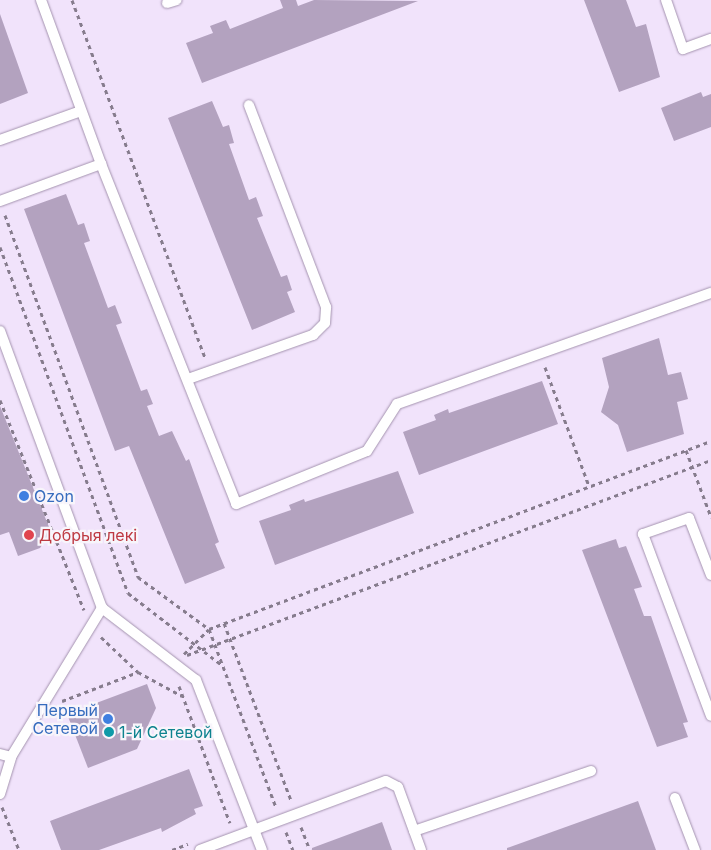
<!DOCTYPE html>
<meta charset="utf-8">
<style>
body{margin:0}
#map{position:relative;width:711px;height:850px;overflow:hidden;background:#f1e3fb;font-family:Inter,sans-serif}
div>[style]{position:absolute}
.building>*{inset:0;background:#b3a2bf}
.path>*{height:3px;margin-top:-1.5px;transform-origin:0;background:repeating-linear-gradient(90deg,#867c8d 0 4px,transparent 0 8px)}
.roads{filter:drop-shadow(0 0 1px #a493af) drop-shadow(0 0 1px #a493af)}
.lane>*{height:10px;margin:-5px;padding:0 5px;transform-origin:5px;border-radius:5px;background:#fff}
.dots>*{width:14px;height:14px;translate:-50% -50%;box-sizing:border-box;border:2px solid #f8f5fb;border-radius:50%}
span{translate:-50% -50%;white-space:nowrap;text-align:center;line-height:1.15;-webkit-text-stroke:4.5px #f8f5fb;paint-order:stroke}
.shop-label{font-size:16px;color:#366cbe}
.left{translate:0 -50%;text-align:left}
.right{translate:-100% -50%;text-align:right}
.health-label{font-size:16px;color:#be3a42}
.culture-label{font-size:16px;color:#0d838f}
</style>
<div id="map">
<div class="building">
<div style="clip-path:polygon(280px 0,296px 0,298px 6px,314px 0,418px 1px,202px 83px,186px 43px,213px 33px,210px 26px,226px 20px,230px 29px,283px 8px)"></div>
<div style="clip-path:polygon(584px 0,626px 0,636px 27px,646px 24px,660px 77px,619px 92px)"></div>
<div style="clip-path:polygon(0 14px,28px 93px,0 104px)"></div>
<div style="clip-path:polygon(701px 92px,703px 97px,711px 94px,711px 127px,674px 141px,661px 108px)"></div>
<div style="clip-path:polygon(212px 101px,223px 127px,229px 125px,234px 143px,229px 144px,249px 200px,256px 197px,263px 216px,257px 218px,281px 277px,287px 275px,292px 290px,287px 292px,295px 312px,252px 330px,168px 118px)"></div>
<div style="clip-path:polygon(66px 194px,78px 225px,84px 223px,90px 241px,84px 243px,108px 308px,115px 305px,122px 323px,116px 325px,141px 391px,147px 389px,153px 404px,147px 406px,159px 436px,172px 431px,186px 461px,189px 459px,219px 542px,215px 544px,225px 568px,185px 584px,129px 446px,115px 451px,24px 209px)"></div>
<div style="clip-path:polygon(659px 338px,668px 375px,681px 372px,688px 399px,677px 402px,684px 434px,627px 452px,618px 425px,601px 412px,609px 387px,602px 358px)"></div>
<div style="clip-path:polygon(542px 381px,558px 424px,419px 475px,403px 432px,436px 420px,434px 415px,448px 409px,449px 413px)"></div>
<div style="clip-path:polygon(0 406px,51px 532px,40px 548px,18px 556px,9px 532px,0 535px)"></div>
<div style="clip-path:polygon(398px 471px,414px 513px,275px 565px,259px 521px,291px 510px,289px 505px,304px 499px,305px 502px)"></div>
<div style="clip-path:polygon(616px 539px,619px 548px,626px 546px,642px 587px,634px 589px,644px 616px,651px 616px,688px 722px,683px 723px,688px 737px,657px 747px,582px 550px)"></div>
<div style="clip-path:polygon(147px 684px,156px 708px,137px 749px,88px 768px,67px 714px)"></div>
<div style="clip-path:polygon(189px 769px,203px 806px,194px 809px,196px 814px,162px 832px,161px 828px,99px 850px,61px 850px,50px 821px)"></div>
<div style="clip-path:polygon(638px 801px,656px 850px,507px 850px,507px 848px)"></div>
<div style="clip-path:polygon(382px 822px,392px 850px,312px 850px,312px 848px)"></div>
</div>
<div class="path">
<div style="left:72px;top:0;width:382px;rotate:69.6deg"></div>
<div style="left:5px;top:215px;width:386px;rotate:69.8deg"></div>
<div style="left:138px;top:577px;width:88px;rotate:36.2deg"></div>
<div style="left:209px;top:629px;width:190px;rotate:69.4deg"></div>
<div style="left:0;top:247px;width:369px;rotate:69.7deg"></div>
<div style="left:128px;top:593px;width:118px;rotate:37.5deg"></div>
<div style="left:545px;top:367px;width:127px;rotate:69.7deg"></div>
<div style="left:0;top:400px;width:226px;rotate:68.2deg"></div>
<div style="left:686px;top:450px;width:72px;rotate:69.5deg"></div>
<div style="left:224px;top:623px;width:189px;rotate:69.3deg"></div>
<div style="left:101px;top:637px;width:51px;rotate:43.4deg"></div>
<div style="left:138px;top:672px;width:50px;rotate:28.6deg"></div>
<div style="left:184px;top:654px;width:35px;rotate:-45deg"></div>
<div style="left:209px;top:629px;width:536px;rotate:-20.53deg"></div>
<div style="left:187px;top:655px;width:559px;rotate:-20.41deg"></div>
<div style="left:179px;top:686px;width:146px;rotate:69.6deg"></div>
<div style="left:62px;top:701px;width:81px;rotate:-20.9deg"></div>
<div style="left:2px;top:807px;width:46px;rotate:68.4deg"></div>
<div style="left:301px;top:827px;width:25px;rotate:69deg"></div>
<div style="left:286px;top:832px;width:19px;rotate:69deg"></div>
<div style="left:172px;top:850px;width:17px;rotate:-21deg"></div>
</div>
<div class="roads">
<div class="lane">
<div style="left:41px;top:0;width:175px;rotate:69.9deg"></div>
<div style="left:666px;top:0;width:52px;rotate:70.9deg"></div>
<div style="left:683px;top:49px;width:30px;rotate:-20deg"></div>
<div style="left:167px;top:3px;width:10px;rotate:-17deg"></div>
<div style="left:0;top:140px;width:86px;rotate:-19.7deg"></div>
<div style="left:0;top:201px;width:108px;rotate:-20.1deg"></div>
<div style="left:101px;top:164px;width:366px;rotate:68.3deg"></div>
<div style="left:236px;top:504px;width:141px;rotate:-22deg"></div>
<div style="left:367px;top:451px;width:56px;rotate:-57.4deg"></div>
<div style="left:397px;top:404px;width:333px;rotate:-19.5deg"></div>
<div style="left:0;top:331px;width:295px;rotate:69.8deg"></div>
<div style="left:102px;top:608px;width:118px;rotate:37.5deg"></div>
<div style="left:196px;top:680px;width:182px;rotate:68.8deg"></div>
<div style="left:188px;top:379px;width:133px;rotate:-19.4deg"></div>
<div style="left:313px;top:335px;width:17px;rotate:-45deg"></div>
<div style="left:325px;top:323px;width:16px;rotate:-86deg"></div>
<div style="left:326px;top:307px;width:216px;rotate:-110.9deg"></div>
<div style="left:711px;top:575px;width:61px;rotate:-111.1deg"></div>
<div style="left:689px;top:518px;width:49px;rotate:160.8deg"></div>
<div style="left:643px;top:534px;width:194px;rotate:69.5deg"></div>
<div style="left:0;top:754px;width:11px;rotate:15deg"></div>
<div style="left:11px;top:757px;width:175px;rotate:-58.6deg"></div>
<div style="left:0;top:794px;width:39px;rotate:-73deg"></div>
<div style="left:675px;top:798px;width:56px;rotate:69deg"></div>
<div style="left:414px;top:831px;width:187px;rotate:-18.7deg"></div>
<div style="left:200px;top:850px;width:198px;rotate:-20.4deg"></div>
<div style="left:386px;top:781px;width:13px;rotate:27deg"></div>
<div style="left:398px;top:787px;width:67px;rotate:69.9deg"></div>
</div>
</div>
<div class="dots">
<div style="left:24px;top:496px;background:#3f7fe0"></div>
<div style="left:29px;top:535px;background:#e0444e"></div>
<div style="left:108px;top:719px;background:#3f7fe0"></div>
<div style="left:109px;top:732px;background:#0f9aa8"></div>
</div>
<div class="shop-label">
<span class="left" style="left:34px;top:496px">Ozon</span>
<span class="right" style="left:98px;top:719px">Первый<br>Сетевой</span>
</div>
<div class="health-label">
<span class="left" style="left:39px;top:535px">Добрыя лекі</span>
</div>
<div class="culture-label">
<span class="left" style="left:119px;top:732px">1-й Сетевой</span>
</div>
</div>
